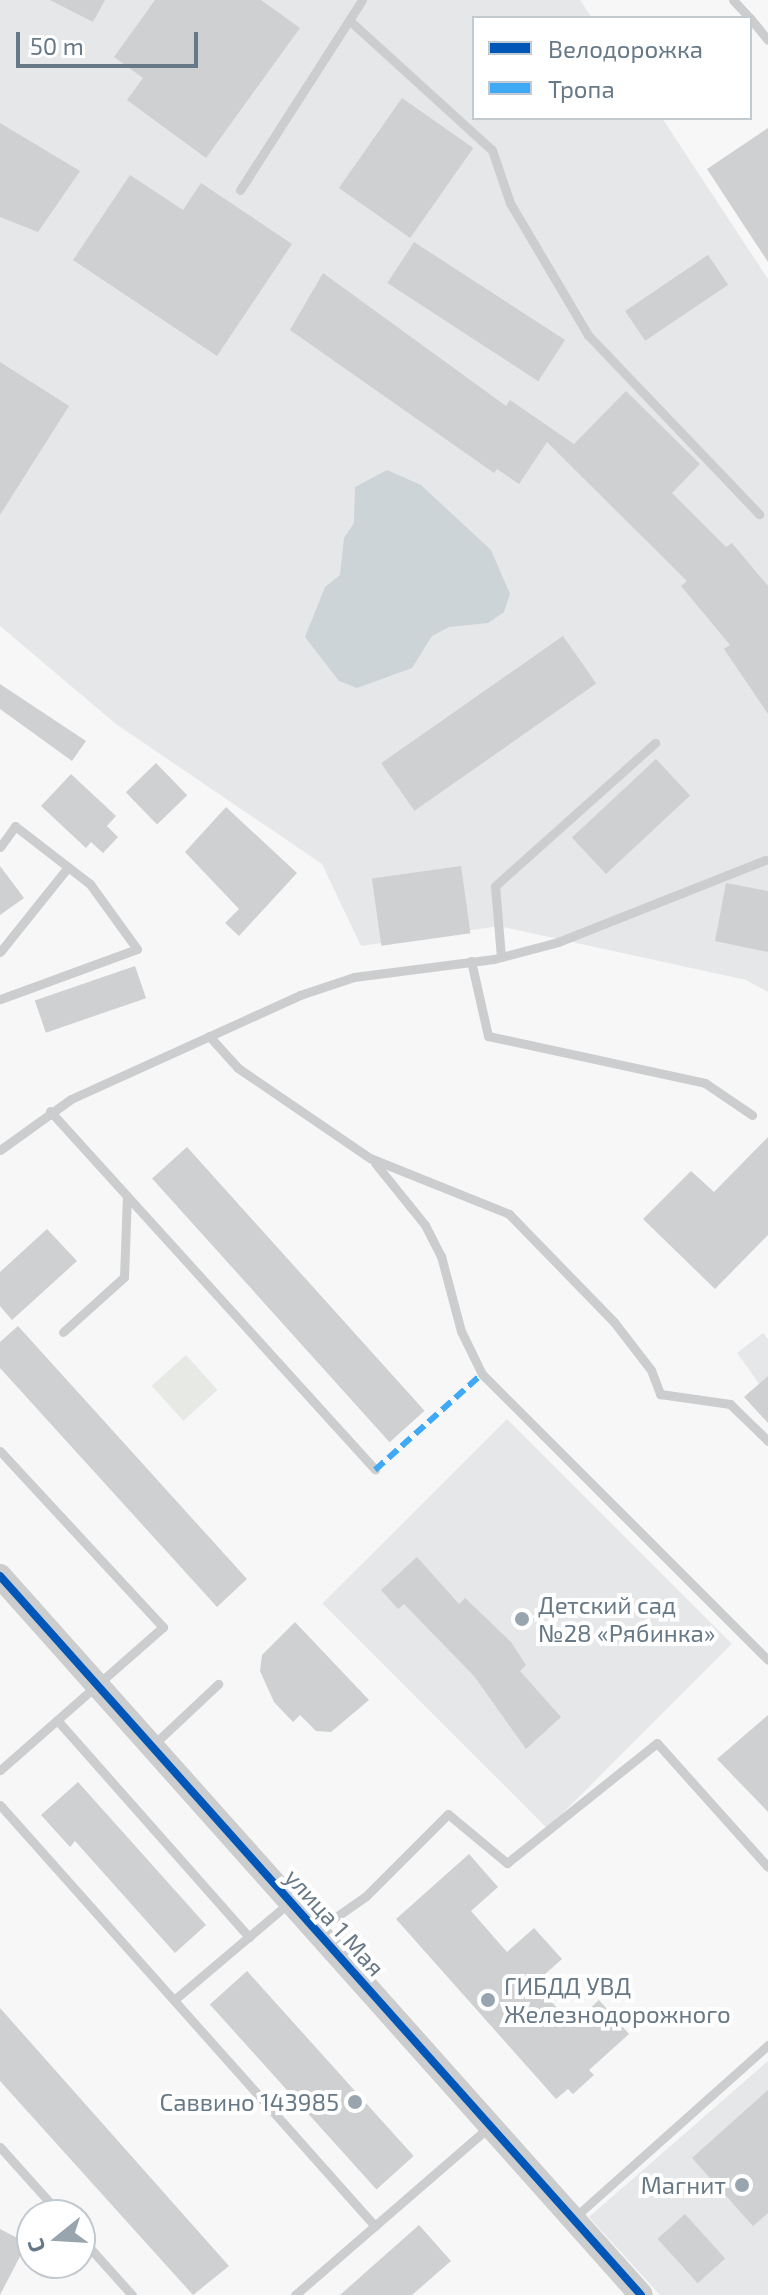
<!DOCTYPE html>
<meta charset="utf-8">
<style>
body{margin:0}
#map{position:relative;width:768px;height:2295px;overflow:hidden;background:#f7f7f7;font-family:"Exo 2",sans-serif}
div>[style]{position:absolute}
.built>*{inset:0;background:#e6e7e8;transform-origin:0 0}
.green>*{inset:0;background:#e6e9e4;transform-origin:0 0}
.water>*{inset:0;background:#ccd4d7}
.building>*{inset:0;background:#ced0d1;transform-origin:0 0}
.service>*{height:9px;margin:-4.5px;padding:0 4.5px;transform-origin:4.5px;border-radius:4.5px;background:#cccdce}
.tertiary>*{height:24px;margin:-12px;padding:0 12px;transform-origin:12px;border-radius:12px;background:#cccdce}
.quiet>*{height:6px;margin-top:-3px;transform-origin:0;background:repeating-linear-gradient(90deg,#3fa9f5 0 12px,transparent 0 18px)}
.cycleway>*{height:8px;margin:-4px;padding:0 4px;transform-origin:4px;border-radius:4px;background:#0057b8}
.dots>*{width:22px;height:22px;translate:-50% -50%;box-sizing:border-box;border:4px solid #fff;border-radius:50%}
span{translate:-50% -50%;white-space:nowrap;text-align:center;line-height:1.15;-webkit-text-stroke:8px #fff;paint-order:stroke}
.poi-label{font-size:24px;color:#677987}
.left{translate:0 -50%;text-align:left}
.right{translate:-100% -50%;text-align:right}
.street-label{font-size:24px;color:#677987}
.legend{position:absolute;left:472px;top:16px;width:280px;height:104px;box-sizing:border-box;background:#fff;border:2px solid #c2c9cf;margin:0;padding:10px 14px;list-style:none;font-size:24px;color:#677987}
.legend li{display:flex;align-items:center;gap:16px;height:40px}
.legend b{width:40px;border:2px solid #c2c9cf}
.north{position:absolute;left:16px;top:2199px;width:80px;height:80px;box-sizing:border-box;background:#fff;border:2px solid #c2c9cf;border-radius:50%;rotate:252deg;font-size:22px;font-weight:700;line-height:32px;text-align:center;color:#677987}
.north::after{content:'';display:block;margin:auto;width:28px;height:36px;background:#99a5ae;clip-path:polygon(50% 0,100% 100%,50% 72%,0 100%)}
.scale{position:absolute;left:16px;top:32px;width:182px;height:36px;box-sizing:border-box;border:4px solid #677987;border-top:0;padding-left:10px;font-size:24px;line-height:28px;white-space:nowrap;color:#677987;-webkit-text-stroke:6px #fff;paint-order:stroke}
</style>
<div id="map">
<div class="built">
<div style="clip-path:polygon(0 0,580px 0,592px 18px,474px 18px,474px 118px,662px 118px,768px 279px,768px 992px,746px 980px,499px 926px,361px 946px,322px 864px,116px 724px,0 626px)"></div>
<div style="clip-path:polygon(763px 1333px,768px 1339px,768px 1396px,737px 1353px)"></div>
<div style="left:507px;top:1419px;width:318px;height:261px;rotate:45deg"></div>
<div style="clip-path:polygon(768px 2061px,768px 2295px,660px 2295px,589px 2217px)"></div>
</div>
<div class="green">
<div style="left:186px;top:1355px;width:47px;height:46px;rotate:48deg"></div>
</div>
<div class="water">
<div style="clip-path:polygon(387px 470px,421px 485px,491px 550px,510px 594px,504px 612px,488px 623px,449px 627px,432px 636px,412px 668px,357px 688px,339px 681px,305px 637px,325px 587px,340px 575px,344px 538px,354px 523px,355px 487px)"></div>
</div>
<div class="building">
<div style="clip-path:polygon(50px 0,105px 0,93px 22px)"></div>
<div style="clip-path:polygon(155px 0,261px 0,300px 28px,206px 158px,127px 100px,143px 78px,114px 57px)"></div>
<div style="left:402px;top:98px;width:87px;height:110px;rotate:35deg"></div>
<div style="clip-path:polygon(0 123px,80px 171px,38px 232px,0 217px)"></div>
<div style="clip-path:polygon(768px 128px,768px 262px,707px 169px)"></div>
<div style="clip-path:polygon(130px 175px,183px 210px,201px 183px,292px 244px,217px 356px,73px 260px)"></div>
<div style="left:414px;top:242px;width:180px;height:49px;rotate:33deg"></div>
<div style="left:708px;top:255px;width:36px;height:100px;rotate:56deg"></div>
<div style="clip-path:polygon(323px 273px,506px 406px,510px 400px,574px 444px,626px 391px,700px 464px,672px 493px,726px 547px,732px 543px,768px 586px,768px 714px,724px 649px,730px 645px,681px 586px,687px 581px,547px 442px,519px 484px,497px 469px,494px 473px,290px 330px)"></div>
<div style="clip-path:polygon(0 362px,69px 406px,0 515px)"></div>
<div style="left:563px;top:636px;width:58px;height:222px;rotate:55deg"></div>
<div style="clip-path:polygon(0 684px,86px 741px,72px 761px,0 709px)"></div>
<div style="left:656px;top:759px;width:50px;height:115px;rotate:47deg"></div>
<div style="left:156px;top:763px;width:45px;height:42px;rotate:46deg"></div>
<div style="clip-path:polygon(71px 774px,116px 816px,107px 826px,118px 837px,103px 853px,91px 842px,86px 848px,41px 806px)"></div>
<div style="clip-path:polygon(226px 807px,297px 873px,239px 936px,225px 923px,239px 909px,185px 852px)"></div>
<div style="clip-path:polygon(0 866px,24px 898px,0 915px)"></div>
<div style="left:461px;top:866px;width:68px;height:90px;rotate:82deg"></div>
<div style="clip-path:polygon(726px 883px,768px 891px,768px 952px,715px 941px)"></div>
<div style="left:135px;top:966px;width:34px;height:106px;rotate:71deg"></div>
<div style="clip-path:polygon(768px 1137px,768px 1235px,715px 1289px,643px 1219px,691px 1171px,714px 1192px)"></div>
<div style="left:187px;top:1147px;width:355px;height:47px;rotate:48deg"></div>
<div style="clip-path:polygon(47px 1229px,77px 1261px,12px 1320px,0 1306px,0 1272px)"></div>
<div style="clip-path:polygon(18px 1326px,247px 1579px,217px 1607px,0 1368px,0 1342px)"></div>
<div style="clip-path:polygon(768px 1376px,768px 1423px,744px 1397px)"></div>
<div style="clip-path:polygon(417px 1557px,459px 1604px,465px 1598px,511px 1642px,526px 1665px,520px 1671px,561px 1717px,526px 1749px,474px 1676px,404px 1604px,398px 1609px,381px 1590px)"></div>
<div style="clip-path:polygon(295px 1622px,369px 1700px,331px 1732px,316px 1731px,300px 1715px,293px 1722px,274px 1702px,260px 1671px,262px 1655px)"></div>
<div style="clip-path:polygon(768px 1715px,768px 1812px,717px 1759px)"></div>
<div style="clip-path:polygon(78px 1782px,206px 1925px,175px 1953px,75px 1841px,70px 1847px,41px 1815px)"></div>
<div style="clip-path:polygon(469px 1854px,498px 1887px,471px 1911px,507px 1952px,534px 1928px,562px 1959px,535px 1983px,572px 2025px,599px 2000px,629px 2034px,589px 2070px,594px 2075px,573px 2094px,568px 2089px,556px 2099px,396px 1919px)"></div>
<div style="left:247px;top:1971px;width:249px;height:50px;rotate:48deg"></div>
<div style="clip-path:polygon(0 2008px,229px 2266px,193px 2295px,0 2081px)"></div>
<div style="clip-path:polygon(768px 2090px,768px 2213px,753px 2226px,692px 2158px)"></div>
<div style="left:685px;top:2214px;width:60px;height:37px;rotate:48deg"></div>
<div style="clip-path:polygon(419px 2225px,451px 2261px,412px 2295px,340px 2295px)"></div>
<div style="clip-path:polygon(0 2229px,27px 2243px,0 2295px)"></div>
</div>
<div class="service">
<div style="left:733px;top:0;width:25px;rotate:47deg"></div>
<div style="left:750px;top:18px;width:28px;rotate:51deg"></div>
<div style="left:349px;top:20px;width:193px;rotate:42.3deg"></div>
<div style="left:492px;top:150px;width:56px;rotate:71.2deg"></div>
<div style="left:510px;top:203px;width:153px;rotate:59.4deg"></div>
<div style="left:588px;top:335px;width:248px;rotate:46.3deg"></div>
<div style="left:240px;top:190px;width:226px;rotate:-57.3deg"></div>
<div style="left:0;top:847px;width:26px;rotate:-54deg"></div>
<div style="left:15px;top:826px;width:95px;rotate:37.7deg"></div>
<div style="left:90px;top:884px;width:80px;rotate:54.1deg"></div>
<div style="left:137px;top:949px;width:146px;rotate:159.9deg"></div>
<div style="left:0;top:952px;width:109px;rotate:-51.3deg"></div>
<div style="left:501px;top:957px;width:71px;rotate:-94.8deg"></div>
<div style="left:495px;top:886px;width:215px;rotate:-41.8deg"></div>
<div style="left:471px;top:961px;width:77px;rotate:77.2deg"></div>
<div style="left:488px;top:1036px;width:222px;rotate:12.2deg"></div>
<div style="left:705px;top:1083px;width:57px;rotate:34.2deg"></div>
<div style="left:209px;top:1036px;width:43px;rotate:47.8deg"></div>
<div style="left:238px;top:1068px;width:160px;rotate:34.3deg"></div>
<div style="left:370px;top:1158px;width:150px;rotate:21.9deg"></div>
<div style="left:509px;top:1214px;width:151px;rotate:45.8deg"></div>
<div style="left:614px;top:1322px;width:61px;rotate:52.4deg"></div>
<div style="left:651px;top:1370px;width:26px;rotate:69deg"></div>
<div style="left:660px;top:1394px;width:71px;rotate:8.1deg"></div>
<div style="left:730px;top:1404px;width:53px;rotate:44.2deg"></div>
<div style="left:50px;top:1111px;width:484px;rotate:47.8deg"></div>
<div style="left:0;top:1150px;width:87px;rotate:-35.7deg"></div>
<div style="left:71px;top:1099px;width:252px;rotate:-24.4deg"></div>
<div style="left:300px;top:995px;width:57px;rotate:-18.4deg"></div>
<div style="left:354px;top:977px;width:141px;rotate:-7.3deg"></div>
<div style="left:494px;top:959px;width:66px;rotate:-14.9deg"></div>
<div style="left:558px;top:942px;width:223px;rotate:-21.6deg"></div>
<div style="left:375px;top:1163px;width:80px;rotate:51.1deg"></div>
<div style="left:425px;top:1225px;width:35px;rotate:63deg"></div>
<div style="left:441px;top:1256px;width:78px;rotate:75.1deg"></div>
<div style="left:461px;top:1331px;width:48px;rotate:64deg"></div>
<div style="left:482px;top:1374px;width:404px;rotate:45deg"></div>
<div style="left:63px;top:1332px;width:82px;rotate:-42deg"></div>
<div style="left:124px;top:1277px;width:81px;rotate:-87.9deg"></div>
<div style="left:0;top:1451px;width:240px;rotate:47.2deg"></div>
<div style="left:163px;top:1627px;width:217px;rotate:138.7deg"></div>
<div style="left:57px;top:1720px;width:290px;rotate:48.5deg"></div>
<div style="left:152px;top:1746px;width:91px;rotate:-43.2deg"></div>
<div style="left:0;top:1805px;width:564px;rotate:48.31deg"></div>
<div style="left:319px;top:1929px;width:57px;rotate:-35.1deg"></div>
<div style="left:366px;top:1896px;width:116px;rotate:-45deg"></div>
<div style="left:448px;top:1814px;width:77px;rotate:39.7deg"></div>
<div style="left:507px;top:1863px;width:192px;rotate:-38.7deg"></div>
<div style="left:657px;top:1743px;width:166px;rotate:48.2deg"></div>
<div style="left:174px;top:2000px;width:152px;rotate:-40.2deg"></div>
<div style="left:0;top:2147px;width:91px;rotate:48.1deg"></div>
<div style="left:575px;top:2217px;width:259px;rotate:-41.7deg"></div>
<div style="left:80px;top:2237px;width:78px;rotate:48.1deg"></div>
<div style="left:295px;top:2295px;width:257px;rotate:-40.9deg"></div>
</div>
<div class="tertiary">
<div style="left:0;top:1576px;width:963px;rotate:48.28deg"></div>
</div>
<div class="quiet">
<div style="left:375px;top:1470px;width:144px;rotate:-41.9deg"></div>
</div>
<div class="cycleway">
<div style="left:0;top:1576px;width:963px;rotate:48.28deg"></div>
</div>
<div class="dots">
<div style="left:522px;top:1619px;background:#99a5ae"></div>
<div style="left:488px;top:2000px;background:#99a5ae"></div>
<div style="left:355px;top:2102px;background:#99a5ae"></div>
<div style="left:742px;top:2185px;background:#99a5ae"></div>
</div>
<div class="poi-label">
<span class="left" style="left:538px;top:1619px">Детский сад<br>№28 «Рябинка»</span>
<span class="left" style="left:504px;top:2000px">ГИБДД УВД<br>Железнодорожного</span>
<span class="right" style="left:339px;top:2102px">Саввино 143985</span>
<span class="right" style="left:726px;top:2185px">Магнит</span>
</div>
<div class="street-label">
<span style="left:335px;top:1922px;rotate:48deg">улица 1 Мая</span>
</div>
<ul class="legend">
<li><b style="height:10px;background:#0057b8"></b>Велодорожка</li>
<li><b style="height:10px;background:#3fa9f5"></b>Тропа</li>
</ul>
<div class="north">С</div>
<div class="scale">50 m</div>
</div>
